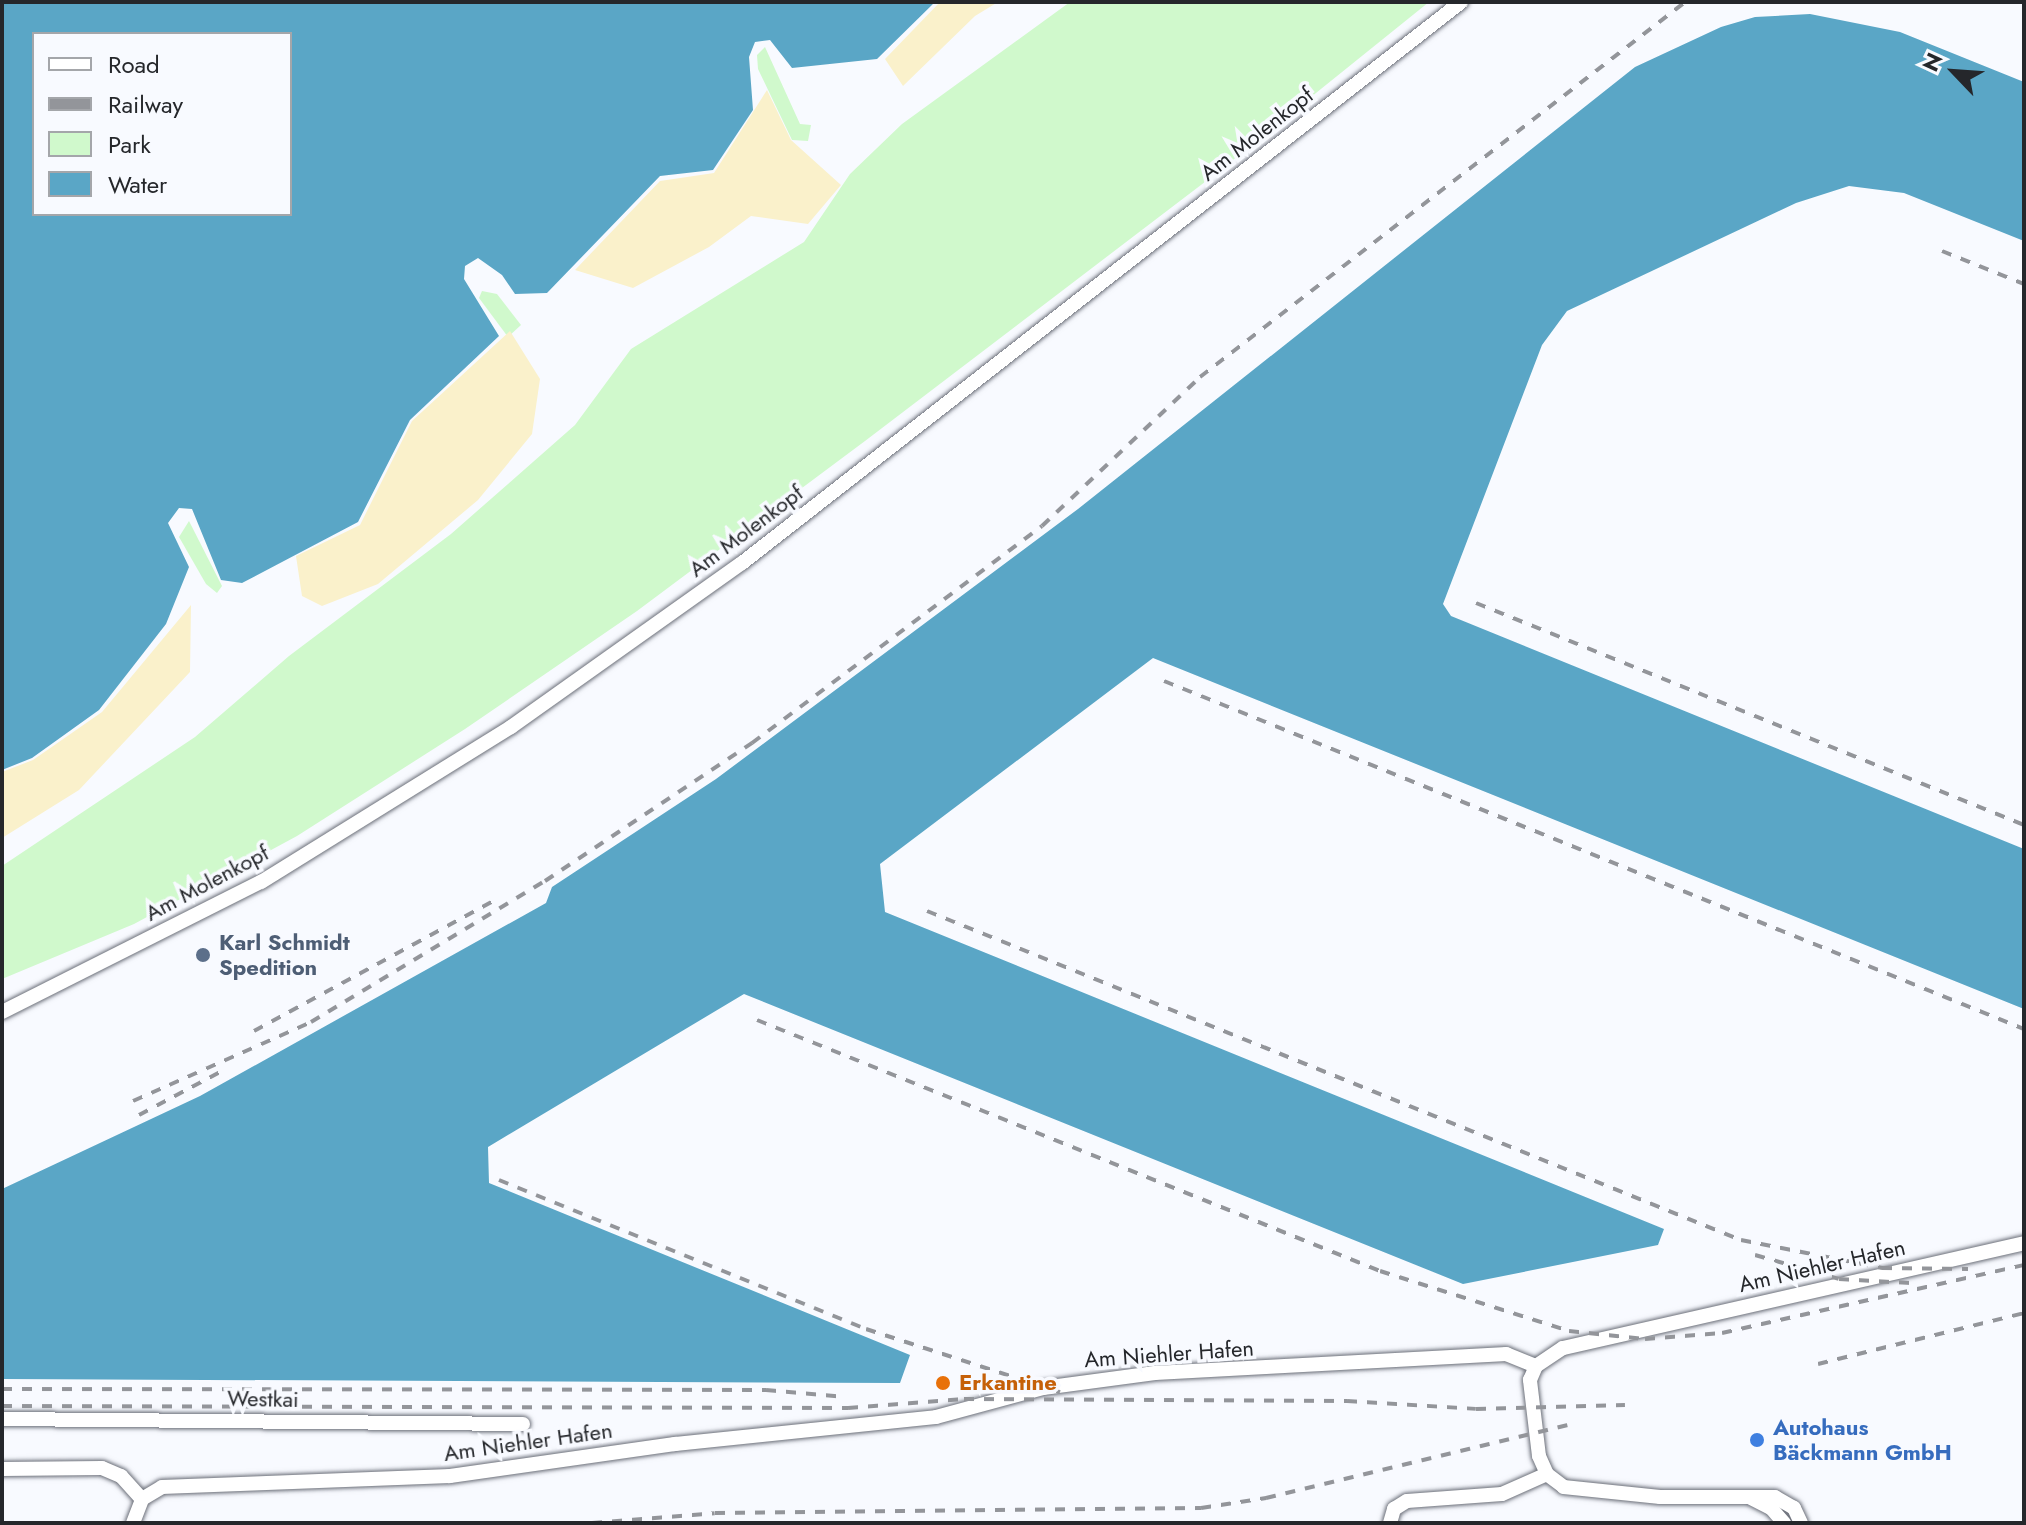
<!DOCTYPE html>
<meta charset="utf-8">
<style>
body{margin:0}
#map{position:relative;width:2026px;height:1525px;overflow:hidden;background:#f8faff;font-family:Jost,sans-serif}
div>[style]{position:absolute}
.green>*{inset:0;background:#d0f9cc}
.sand>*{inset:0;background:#faf1cb}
.water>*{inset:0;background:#5aa6c6}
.roads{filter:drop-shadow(0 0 2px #6b6f79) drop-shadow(0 0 2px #6b6f79)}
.minor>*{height:14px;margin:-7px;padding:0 7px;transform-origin:7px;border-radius:7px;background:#fff}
.rail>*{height:4px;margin-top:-2px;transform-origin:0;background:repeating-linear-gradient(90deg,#93959a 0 10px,transparent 0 20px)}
.dots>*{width:22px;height:22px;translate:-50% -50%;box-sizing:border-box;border:4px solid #f8faff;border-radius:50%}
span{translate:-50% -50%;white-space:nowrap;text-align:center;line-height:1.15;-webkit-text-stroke:7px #f8faff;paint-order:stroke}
.street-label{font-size:22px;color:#25272b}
.service-label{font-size:22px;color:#4e5e75;font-weight:700}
.left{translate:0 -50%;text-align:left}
.food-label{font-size:22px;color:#c56008;font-weight:700}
.shop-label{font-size:22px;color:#366cbe;font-weight:700}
.frame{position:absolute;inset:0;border:4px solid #25272b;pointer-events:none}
.legend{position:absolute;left:32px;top:32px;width:260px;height:184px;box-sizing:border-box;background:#f8faff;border:2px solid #a4a6aa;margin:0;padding:10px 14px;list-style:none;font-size:24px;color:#25272b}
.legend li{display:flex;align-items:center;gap:16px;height:40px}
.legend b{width:40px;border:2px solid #a4a6aa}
.north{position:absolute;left:1914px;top:32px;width:80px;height:80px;-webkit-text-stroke:6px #f8faff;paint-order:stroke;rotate:295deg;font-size:22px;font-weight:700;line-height:32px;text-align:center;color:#25272b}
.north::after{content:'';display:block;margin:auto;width:28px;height:36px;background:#25272b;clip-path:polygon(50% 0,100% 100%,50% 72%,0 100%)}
</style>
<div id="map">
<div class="green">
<div style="clip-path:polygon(1070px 2px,1429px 2px,1218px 172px,865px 441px,637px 611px,465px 729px,297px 836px,134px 924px,2px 979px,2px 866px,195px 737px,289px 656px,451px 534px,575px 425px,631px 349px,804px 242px,850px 174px,902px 124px)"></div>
<div style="clip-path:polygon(765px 47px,800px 124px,811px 125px,808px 141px,792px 140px,758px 69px,757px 55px)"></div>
<div style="clip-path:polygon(482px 291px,497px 294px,521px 325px,508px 337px,479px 298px)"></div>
<div style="clip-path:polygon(189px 521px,222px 586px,217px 593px,206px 584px,179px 537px)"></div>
</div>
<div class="sand">
<div style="clip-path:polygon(940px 2px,998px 2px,975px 16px,903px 86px,885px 59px)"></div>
<div style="clip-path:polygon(767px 90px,791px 140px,841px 185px,808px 224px,751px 216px,709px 247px,633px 288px,575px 270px,660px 181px,714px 173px)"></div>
<div style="clip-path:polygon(510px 331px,540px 379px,532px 434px,478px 500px,378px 584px,322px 606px,302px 596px,296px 556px,360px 525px,412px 421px)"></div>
<div style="clip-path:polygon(191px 605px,190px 672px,79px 790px,2px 838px,2px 772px,33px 760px,102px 712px)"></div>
</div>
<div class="water">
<div style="clip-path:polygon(evenodd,2px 2px,935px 2px,877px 59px,792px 68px,770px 40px,755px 42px,749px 57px,753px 110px,713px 170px,660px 176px,547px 293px,515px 294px,502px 275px,478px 258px,465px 266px,464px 279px,499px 336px,410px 420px,358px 522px,242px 583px,221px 580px,192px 509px,179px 508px,168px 523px,189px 567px,166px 624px,99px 710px,32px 758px,2px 770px,2px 2px,34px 34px,290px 34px,290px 214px,34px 214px,34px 34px)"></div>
<div style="clip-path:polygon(1810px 14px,1900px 32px,2024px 82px,2024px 241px,1904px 193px,1849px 186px,1796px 203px,1567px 311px,1542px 345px,1443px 604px,1451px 616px,2024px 849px,2024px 1009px,1153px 658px,880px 864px,885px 912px,1664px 1229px,1658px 1245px,1463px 1284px,744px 994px,488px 1147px,489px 1183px,910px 1355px,900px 1383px,2px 1379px,2px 1189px,200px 1096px,546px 903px,552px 887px,716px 779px,1078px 509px,1635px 67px,1721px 27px,1755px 17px)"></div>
</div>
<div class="roads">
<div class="minor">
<div style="left:2px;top:1012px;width:290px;rotate:-26.7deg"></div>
<div style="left:261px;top:882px;width:294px;rotate:-31.8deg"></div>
<div style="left:511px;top:727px;width:283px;rotate:-35.4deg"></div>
<div style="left:742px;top:563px;width:912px;rotate:-37.96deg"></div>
<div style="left:2px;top:1419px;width:521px;rotate:0.55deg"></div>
<div style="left:2px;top:1469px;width:100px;rotate:-0.6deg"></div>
<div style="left:102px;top:1468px;width:21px;rotate:23deg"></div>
<div style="left:121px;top:1476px;width:31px;rotate:48deg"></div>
<div style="left:1751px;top:1498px;width:22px;rotate:27deg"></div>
<div style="left:1771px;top:1508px;width:20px;rotate:49deg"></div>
<div style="left:133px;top:1523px;width:26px;rotate:-69deg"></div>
<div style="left:142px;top:1499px;width:23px;rotate:-31deg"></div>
<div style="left:162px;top:1487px;width:288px;rotate:-2.2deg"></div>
<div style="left:450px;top:1476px;width:227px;rotate:-8.1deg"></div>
<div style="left:675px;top:1444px;width:262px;rotate:-5.9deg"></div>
<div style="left:936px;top:1417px;width:111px;rotate:-15.2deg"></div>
<div style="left:1043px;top:1388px;width:113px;rotate:-7.6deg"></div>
<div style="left:1155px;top:1373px;width:352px;rotate:-3.1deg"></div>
<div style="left:1506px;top:1354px;width:32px;rotate:22deg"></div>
<div style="left:1390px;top:1523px;width:15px;rotate:-74deg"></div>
<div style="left:1394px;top:1509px;width:15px;rotate:-32deg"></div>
<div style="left:1407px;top:1501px;width:95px;rotate:-4.2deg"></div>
<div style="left:1502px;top:1494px;width:49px;rotate:-24deg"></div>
<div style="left:1801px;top:1523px;width:17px;rotate:-115deg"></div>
<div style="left:1794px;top:1508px;width:22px;rotate:-150deg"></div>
<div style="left:1775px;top:1497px;width:115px;rotate:180deg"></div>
<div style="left:1660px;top:1497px;width:97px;rotate:-174.1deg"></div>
<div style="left:1564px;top:1487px;width:21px;rotate:-143deg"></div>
<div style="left:1547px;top:1474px;width:20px;rotate:-114deg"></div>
<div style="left:1539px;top:1456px;width:77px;rotate:-96.8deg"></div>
<div style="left:1530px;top:1380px;width:15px;rotate:-67deg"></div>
<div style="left:1536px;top:1366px;width:32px;rotate:-34deg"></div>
<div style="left:1563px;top:1348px;width:473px;rotate:-12.8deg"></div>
</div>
</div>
<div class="rail">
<div style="left:1942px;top:251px;width:88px;rotate:21.9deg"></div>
<div style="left:1476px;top:603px;width:591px;rotate:22.05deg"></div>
<div style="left:1164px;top:681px;width:928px;rotate:22.03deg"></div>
<div style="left:927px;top:911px;width:878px;rotate:22.01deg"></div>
<div style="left:1741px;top:1240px;width:144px;rotate:11.2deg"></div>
<div style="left:1882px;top:1268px;width:86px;rotate:0.7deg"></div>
<div style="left:757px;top:1020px;width:672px;rotate:21.94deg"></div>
<div style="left:1380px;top:1271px;width:198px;rotate:17.6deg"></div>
<div style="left:1569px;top:1331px;width:76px;rotate:6deg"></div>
<div style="left:1645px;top:1339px;width:77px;rotate:-4.5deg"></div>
<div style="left:1722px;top:1333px;width:310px;rotate:-12.7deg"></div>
<div style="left:254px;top:1031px;width:277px;rotate:-28.5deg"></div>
<div style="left:133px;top:1101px;width:195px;rotate:-23.9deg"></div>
<div style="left:311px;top:1022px;width:273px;rotate:-31.1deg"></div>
<div style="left:545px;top:881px;width:249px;rotate:-33.7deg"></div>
<div style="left:752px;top:743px;width:362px;rotate:-36.8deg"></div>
<div style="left:1042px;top:526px;width:217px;rotate:-43.3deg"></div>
<div style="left:1200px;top:377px;width:613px;rotate:-37.71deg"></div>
<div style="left:139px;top:1115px;width:96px;rotate:-27.9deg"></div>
<div style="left:499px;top:1180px;width:396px;rotate:22.1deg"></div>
<div style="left:866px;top:1329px;width:204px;rotate:18deg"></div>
<div style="left:1755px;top:1255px;width:87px;rotate:15.9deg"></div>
<div style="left:1839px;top:1279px;width:72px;rotate:3.2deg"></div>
<div style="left:1818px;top:1364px;width:212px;rotate:-13.9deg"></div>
<div style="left:2px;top:1389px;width:764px;rotate:0.07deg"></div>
<div style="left:766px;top:1390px;width:80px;rotate:5deg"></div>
<div style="left:2px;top:1406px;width:846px;rotate:0.14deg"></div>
<div style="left:848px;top:1408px;width:116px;rotate:-4.4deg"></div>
<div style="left:964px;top:1399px;width:383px;rotate:0.3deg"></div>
<div style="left:1347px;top:1401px;width:129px;rotate:3.5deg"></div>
<div style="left:1476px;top:1409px;width:149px;rotate:-1.5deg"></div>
<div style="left:592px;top:1523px;width:123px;rotate:-4.6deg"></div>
<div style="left:715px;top:1513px;width:486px;rotate:-0.6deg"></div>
<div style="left:1201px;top:1508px;width:66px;rotate:-8.7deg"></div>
<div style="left:1266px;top:1498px;width:319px;rotate:-13.6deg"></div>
</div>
<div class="dots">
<div style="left:203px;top:955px;background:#5c6f8a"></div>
<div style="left:943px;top:1383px;background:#e8710a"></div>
<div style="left:1757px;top:1440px;background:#3f7fe0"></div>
</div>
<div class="street-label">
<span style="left:1257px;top:134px;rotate:-38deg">Am Molenkopf</span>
<span style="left:746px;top:531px;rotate:-37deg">Am Molenkopf</span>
<span style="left:207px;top:883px;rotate:-28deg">Am Molenkopf</span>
<span style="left:1822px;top:1266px;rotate:-13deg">Am Niehler Hafen</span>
<span style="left:1169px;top:1354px;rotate:-4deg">Am Niehler Hafen</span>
<span style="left:263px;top:1399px;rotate:1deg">Westkai</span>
<span style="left:528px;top:1442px;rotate:-8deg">Am Niehler Hafen</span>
</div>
<div class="service-label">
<span class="left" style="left:219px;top:955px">Karl Schmidt<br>Spedition</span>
</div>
<div class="food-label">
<span class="left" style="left:959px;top:1383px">Erkantine</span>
</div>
<div class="shop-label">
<span class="left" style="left:1773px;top:1440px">Autohaus<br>Bäckmann GmbH</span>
</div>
<div class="frame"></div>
<ul class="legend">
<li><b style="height:10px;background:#fff"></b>Road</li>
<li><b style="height:10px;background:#93959a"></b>Railway</li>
<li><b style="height:22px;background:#d0f9cc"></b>Park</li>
<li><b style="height:22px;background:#5aa6c6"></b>Water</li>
</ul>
<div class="north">N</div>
</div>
